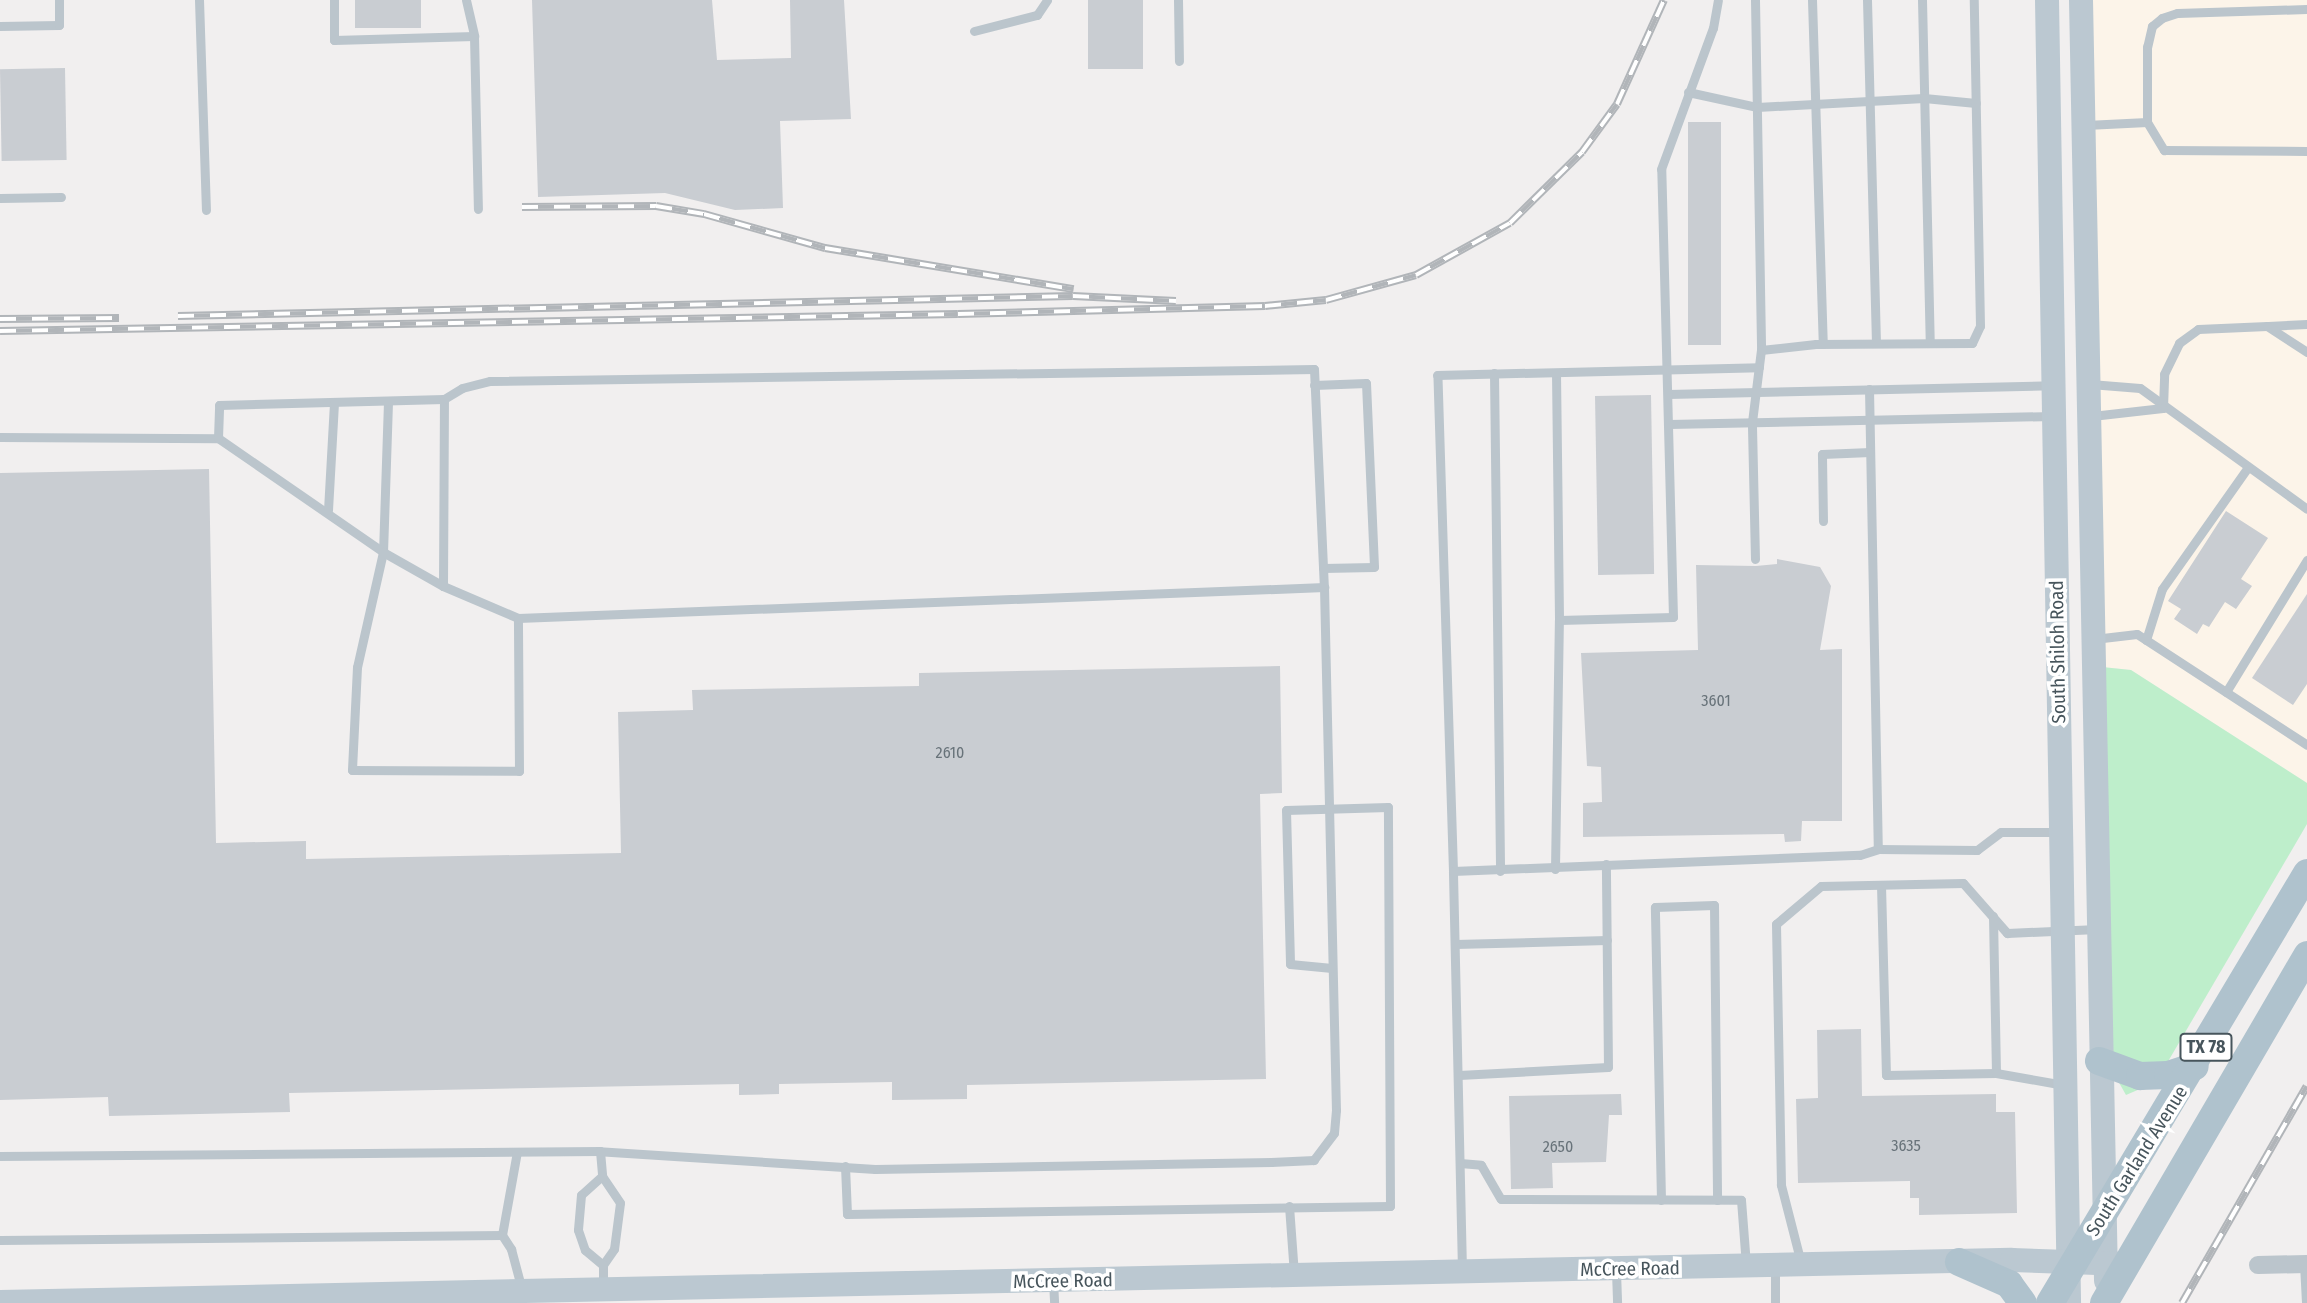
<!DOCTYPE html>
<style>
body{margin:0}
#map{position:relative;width:2307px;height:1303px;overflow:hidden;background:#f1efef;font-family:"Fira Sans Condensed",sans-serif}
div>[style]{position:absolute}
.commercial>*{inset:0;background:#fcf4e9}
.green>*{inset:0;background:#beeecb}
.building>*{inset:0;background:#c9cdd2;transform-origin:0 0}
.lane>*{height:9px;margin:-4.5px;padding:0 4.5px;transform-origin:4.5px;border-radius:4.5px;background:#bbc5cc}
.street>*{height:18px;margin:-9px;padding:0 9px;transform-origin:9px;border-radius:9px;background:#bbc5cc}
.secondary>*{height:24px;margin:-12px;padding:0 12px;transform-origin:12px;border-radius:12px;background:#bbc8d1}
.primary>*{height:28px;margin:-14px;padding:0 14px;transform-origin:14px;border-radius:14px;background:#afc2cd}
.rail>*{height:8px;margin-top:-4px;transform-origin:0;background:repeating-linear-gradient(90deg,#fff 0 16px,#b1b5b9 0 32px);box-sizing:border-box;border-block:2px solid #b1b5b9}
span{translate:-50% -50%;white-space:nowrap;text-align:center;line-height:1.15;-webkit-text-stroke:7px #fff;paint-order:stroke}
.number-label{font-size:16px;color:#68737a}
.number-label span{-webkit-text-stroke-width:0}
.shield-label span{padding:2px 5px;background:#fff;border:2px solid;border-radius:5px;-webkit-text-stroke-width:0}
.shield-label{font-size:18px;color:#47555c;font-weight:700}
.street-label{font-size:19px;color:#47555c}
</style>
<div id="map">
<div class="commercial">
<div style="clip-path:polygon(2092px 0,2307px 0,2307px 783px,2131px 670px,2102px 667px)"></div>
</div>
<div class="green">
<div style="clip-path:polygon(2102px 667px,2131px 670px,2307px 783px,2307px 824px,2156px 1082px,2126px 1095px,2108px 1063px)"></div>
</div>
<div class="building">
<div style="left:355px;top:0;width:66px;height:28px"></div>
<div style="clip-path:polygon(532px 0,712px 0,717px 60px,791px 58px,790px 0,844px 0,851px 119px,780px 121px,783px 208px,735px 210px,665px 193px,538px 197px)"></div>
<div style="left:1088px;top:0;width:55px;height:69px"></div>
<div style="left:65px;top:68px;width:92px;height:65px;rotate:89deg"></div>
<div style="left:1688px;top:122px;width:33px;height:223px"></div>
<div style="left:1651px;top:395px;width:179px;height:56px;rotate:89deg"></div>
<div style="clip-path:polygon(209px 469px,216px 843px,306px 841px,306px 859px,621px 853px,618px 712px,693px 710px,692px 690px,919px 686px,919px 673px,1280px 666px,1282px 793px,1260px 794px,1266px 1079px,967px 1085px,967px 1099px,892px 1100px,892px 1082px,779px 1084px,779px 1094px,739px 1095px,739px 1084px,289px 1093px,290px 1112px,109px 1116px,108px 1097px,0 1100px,0 473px)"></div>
<div style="clip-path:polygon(2226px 511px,2268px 538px,2241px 579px,2252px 586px,2236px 609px,2225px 602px,2209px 627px,2203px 624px,2197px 634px,2174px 619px,2181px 609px,2168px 601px)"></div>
<div style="clip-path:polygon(1777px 559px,1820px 567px,1831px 586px,1820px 650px,1842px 649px,1842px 821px,1802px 821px,1801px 841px,1785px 842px,1784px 834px,1583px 837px,1583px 803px,1602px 802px,1601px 767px,1587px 766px,1581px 653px,1698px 650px,1696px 565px,1756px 566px,1777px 564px)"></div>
<div style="clip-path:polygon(2307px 594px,2307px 684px,2293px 705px,2252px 678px)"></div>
<div style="clip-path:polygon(1861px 1029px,1862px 1096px,1996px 1094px,1996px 1112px,2015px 1112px,2017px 1213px,1919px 1215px,1919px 1198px,1910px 1198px,1910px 1181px,1798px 1183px,1796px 1099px,1818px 1098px,1817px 1030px)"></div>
<div style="clip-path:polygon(1621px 1094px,1622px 1115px,1609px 1115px,1606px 1162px,1552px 1163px,1553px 1188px,1511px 1189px,1509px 1096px)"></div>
</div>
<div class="lane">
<div style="left:199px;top:0;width:210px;rotate:88.1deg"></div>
<div style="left:334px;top:0;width:40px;rotate:90deg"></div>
<div style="left:334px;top:40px;width:140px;rotate:-1.6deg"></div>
<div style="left:466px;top:0;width:37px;rotate:77deg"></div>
<div style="left:474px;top:36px;width:173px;rotate:88.7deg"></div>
<div style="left:1178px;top:0;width:61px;rotate:89.1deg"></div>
<div style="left:1755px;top:0;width:350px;rotate:89deg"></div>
<div style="left:1812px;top:0;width:344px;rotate:88.2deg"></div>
<div style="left:1867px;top:0;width:343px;rotate:88.5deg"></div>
<div style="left:1922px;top:0;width:343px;rotate:88.7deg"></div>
<div style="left:2307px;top:9px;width:130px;rotate:178.2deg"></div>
<div style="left:2177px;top:13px;width:16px;rotate:162deg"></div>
<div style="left:2162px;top:18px;width:13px;rotate:141deg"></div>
<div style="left:2152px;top:26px;width:22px;rotate:103deg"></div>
<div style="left:2147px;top:47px;width:75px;rotate:90deg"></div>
<div style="left:2147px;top:122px;width:33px;rotate:59deg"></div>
<div style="left:2164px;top:150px;width:143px;rotate:0.4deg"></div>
<div style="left:0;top:26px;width:59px;rotate:-1deg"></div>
<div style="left:59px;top:25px;width:25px;rotate:-90deg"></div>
<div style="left:974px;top:31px;width:65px;rotate:-14.3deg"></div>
<div style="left:1037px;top:15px;width:18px;rotate:-56deg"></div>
<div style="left:1688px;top:92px;width:71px;rotate:12.3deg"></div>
<div style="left:1757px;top:107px;width:167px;rotate:-3.1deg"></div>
<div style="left:1924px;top:98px;width:52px;rotate:5.5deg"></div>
<div style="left:2086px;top:125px;width:61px;rotate:-2.8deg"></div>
<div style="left:0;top:198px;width:61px;rotate:-0.9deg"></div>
<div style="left:2268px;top:326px;width:39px;rotate:-3deg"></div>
<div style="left:1494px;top:373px;width:498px;rotate:89.3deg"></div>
<div style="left:1556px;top:373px;width:247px;rotate:89.3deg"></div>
<div style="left:2090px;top:384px;width:50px;rotate:4.6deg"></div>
<div style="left:2140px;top:388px;width:206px;rotate:35.9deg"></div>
<div style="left:1314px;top:385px;width:52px;rotate:-2.2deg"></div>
<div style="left:1366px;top:383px;width:184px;rotate:87.5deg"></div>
<div style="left:1374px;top:567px;width:51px;rotate:178.9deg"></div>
<div style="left:1869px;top:389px;width:460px;rotate:88.9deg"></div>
<div style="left:1878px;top:849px;width:99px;rotate:0.6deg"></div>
<div style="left:1977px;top:850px;width:30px;rotate:-37deg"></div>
<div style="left:2001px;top:832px;width:60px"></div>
<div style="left:1668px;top:394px;width:384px;rotate:-1.3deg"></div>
<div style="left:388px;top:402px;width:150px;rotate:91.9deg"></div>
<div style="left:383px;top:552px;width:118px;rotate:102.7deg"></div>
<div style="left:357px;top:667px;width:103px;rotate:92.8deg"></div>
<div style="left:352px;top:770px;width:167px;rotate:0.3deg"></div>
<div style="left:519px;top:771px;width:153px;rotate:-90.4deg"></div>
<div style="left:2163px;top:408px;width:34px;rotate:-88deg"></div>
<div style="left:2164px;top:374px;width:34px;rotate:-64deg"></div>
<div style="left:2179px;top:343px;width:24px;rotate:-36deg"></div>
<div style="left:2198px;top:329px;width:69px;rotate:-2.5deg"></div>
<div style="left:2267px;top:326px;width:48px;rotate:33deg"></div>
<div style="left:2092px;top:416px;width:71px;rotate:-6.4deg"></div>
<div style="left:1669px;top:424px;width:383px;rotate:-1.2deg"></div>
<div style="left:0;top:437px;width:218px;rotate:0.3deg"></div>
<div style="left:218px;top:438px;width:201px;rotate:34.6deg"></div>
<div style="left:383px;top:552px;width:69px;rotate:29.5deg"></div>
<div style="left:443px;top:586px;width:82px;rotate:23.1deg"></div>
<div style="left:518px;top:618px;width:807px;rotate:-2.2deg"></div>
<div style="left:1324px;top:587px;width:523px;rotate:88.69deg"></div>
<div style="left:1336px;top:1110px;width:23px;rotate:95deg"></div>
<div style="left:1334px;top:1133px;width:34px;rotate:127deg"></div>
<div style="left:1314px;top:1160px;width:43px;rotate:177.3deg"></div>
<div style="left:1271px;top:1162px;width:396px;rotate:179deg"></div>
<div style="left:875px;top:1169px;width:276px;rotate:-176.3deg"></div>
<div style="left:600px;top:1151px;width:600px;rotate:179.52deg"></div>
<div style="left:218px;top:438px;width:33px;rotate:-88deg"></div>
<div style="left:219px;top:405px;width:225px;rotate:-1.5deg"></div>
<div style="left:328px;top:510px;width:108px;rotate:-86.8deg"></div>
<div style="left:1823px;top:521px;width:67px;rotate:-90.9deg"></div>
<div style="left:1822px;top:454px;width:48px;rotate:-2.4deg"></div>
<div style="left:1755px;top:559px;width:137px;rotate:-91.3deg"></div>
<div style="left:1752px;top:422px;width:73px;rotate:-82.9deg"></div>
<div style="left:1761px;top:350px;width:55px;rotate:-6.2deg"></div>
<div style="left:1816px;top:344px;width:156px;rotate:-0.4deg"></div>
<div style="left:1972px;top:343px;width:19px;rotate:-65deg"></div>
<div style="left:1980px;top:326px;width:326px;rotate:-91.1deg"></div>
<div style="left:443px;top:586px;width:187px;rotate:-89.7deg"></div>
<div style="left:444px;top:399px;width:21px;rotate:-31deg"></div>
<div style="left:462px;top:388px;width:29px;rotate:-14deg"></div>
<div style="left:490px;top:381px;width:824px;rotate:-0.83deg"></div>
<div style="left:1314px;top:369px;width:218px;rotate:87.4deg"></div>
<div style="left:2094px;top:639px;width:43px;rotate:-6.6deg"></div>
<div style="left:2137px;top:634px;width:203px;rotate:33.1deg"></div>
<div style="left:2146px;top:640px;width:53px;rotate:-72.6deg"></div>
<div style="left:2162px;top:589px;width:149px;rotate:-54.8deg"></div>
<div style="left:2226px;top:692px;width:155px;rotate:-58.5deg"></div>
<div style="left:1555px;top:869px;width:249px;rotate:-89.1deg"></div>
<div style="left:1559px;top:620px;width:114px;rotate:-1.5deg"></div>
<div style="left:1673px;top:617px;width:448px;rotate:-91.5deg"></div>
<div style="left:1661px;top:169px;width:150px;rotate:-69.8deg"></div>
<div style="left:1713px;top:28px;width:28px;rotate:-80deg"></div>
<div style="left:1453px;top:871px;width:496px;rotate:-91.8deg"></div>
<div style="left:1437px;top:375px;width:322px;rotate:-1.4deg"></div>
<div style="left:1881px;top:885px;width:190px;rotate:88.5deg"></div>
<div style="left:1886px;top:1075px;width:110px;rotate:-1deg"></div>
<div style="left:1996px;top:1073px;width:157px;rotate:-91.1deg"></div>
<div style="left:1455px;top:944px;width:152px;rotate:-1.5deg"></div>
<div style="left:1996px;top:1073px;width:69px;rotate:10deg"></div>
<div style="left:1459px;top:1075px;width:149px;rotate:-3.1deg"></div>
<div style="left:1608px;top:1067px;width:203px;rotate:-90.6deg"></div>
<div style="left:600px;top:1151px;width:25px;rotate:85deg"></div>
<div style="left:602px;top:1176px;width:32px;rotate:56deg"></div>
<div style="left:620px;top:1203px;width:46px;rotate:97.4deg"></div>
<div style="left:614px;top:1249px;width:19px;rotate:125deg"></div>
<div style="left:603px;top:1265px;width:21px;rotate:90deg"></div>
<div style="left:1460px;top:1163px;width:21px;rotate:5deg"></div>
<div style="left:1481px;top:1165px;width:39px;rotate:60deg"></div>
<div style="left:1501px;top:1199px;width:240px;rotate:0.2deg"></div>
<div style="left:1741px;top:1200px;width:65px;rotate:85.6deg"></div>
<div style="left:845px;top:1166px;width:48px;rotate:87.6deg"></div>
<div style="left:847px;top:1214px;width:543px;rotate:-0.84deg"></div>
<div style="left:1390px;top:1206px;width:399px;rotate:-90.3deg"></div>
<div style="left:1388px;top:807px;width:102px;rotate:178.3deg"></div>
<div style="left:1286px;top:810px;width:154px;rotate:88.5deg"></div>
<div style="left:1290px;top:964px;width:42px;rotate:5.4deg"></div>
<div style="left:602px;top:1176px;width:28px;rotate:138deg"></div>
<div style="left:581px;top:1195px;width:35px;rotate:95deg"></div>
<div style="left:578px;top:1230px;width:21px;rotate:71deg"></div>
<div style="left:585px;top:1250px;width:23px;rotate:40deg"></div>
<div style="left:1661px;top:1200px;width:293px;rotate:-91.2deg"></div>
<div style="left:1655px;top:907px;width:59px;rotate:-1.9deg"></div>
<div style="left:1714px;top:905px;width:295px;rotate:89.4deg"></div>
<div style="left:1289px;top:1206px;width:68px;rotate:85.8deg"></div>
<div style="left:502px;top:1235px;width:84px;rotate:-79.8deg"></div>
<div style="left:0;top:1240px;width:502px;rotate:-0.57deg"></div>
<div style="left:502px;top:1235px;width:17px;rotate:57deg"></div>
<div style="left:511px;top:1249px;width:42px;rotate:75deg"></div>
<div style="left:1801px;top:1263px;width:81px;rotate:-104.4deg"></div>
<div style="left:1781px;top:1185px;width:261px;rotate:-91.1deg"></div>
<div style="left:1776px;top:924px;width:59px;rotate:-40.2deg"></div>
<div style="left:1821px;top:886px;width:142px;rotate:-1.2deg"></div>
<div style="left:1963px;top:883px;width:67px;rotate:48.7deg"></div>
<div style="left:2007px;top:933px;width:90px;rotate:-2.5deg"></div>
<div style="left:2304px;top:1264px;width:39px;rotate:87deg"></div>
<div style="left:1775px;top:1268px;width:35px;rotate:90deg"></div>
<div style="left:1462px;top:1270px;width:399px;rotate:-91.3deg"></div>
<div style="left:1453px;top:871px;width:407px;rotate:-2.3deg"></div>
<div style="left:1860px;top:855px;width:19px;rotate:-18deg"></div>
<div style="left:1616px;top:1271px;width:32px;rotate:88deg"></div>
<div style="left:1053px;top:1281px;width:22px;rotate:87deg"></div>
</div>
<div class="street">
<div style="left:2258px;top:1265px;width:49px;rotate:-1.2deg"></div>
</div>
<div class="secondary">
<div style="left:2047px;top:0;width:1303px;rotate:89.03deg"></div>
<div style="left:2081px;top:0;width:1281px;rotate:88.88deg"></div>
<div style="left:0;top:1302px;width:2012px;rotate:-1.2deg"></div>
<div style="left:2012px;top:1260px;width:114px;rotate:2deg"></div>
</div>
<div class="primary">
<div style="left:2099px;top:1061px;width:44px;rotate:20.1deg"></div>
<div style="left:2140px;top:1076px;width:28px;rotate:-2deg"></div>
<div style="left:2168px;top:1075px;width:28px;rotate:-18deg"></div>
<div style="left:1959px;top:1262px;width:55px;rotate:23.7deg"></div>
<div style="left:2009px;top:1284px;width:24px;rotate:54deg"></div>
<div style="left:2050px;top:1303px;width:501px;rotate:-59.13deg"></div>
<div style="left:2104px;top:1303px;width:403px;rotate:-59.7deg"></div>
</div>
<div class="rail">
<div style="left:522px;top:207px;width:134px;rotate:-0.4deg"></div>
<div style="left:656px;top:206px;width:49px;rotate:9.5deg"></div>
<div style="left:704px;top:214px;width:126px;rotate:15.7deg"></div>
<div style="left:825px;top:248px;width:252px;rotate:9.4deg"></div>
<div style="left:178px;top:316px;width:895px;rotate:-1.28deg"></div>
<div style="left:1073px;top:296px;width:103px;rotate:2.8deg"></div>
<div style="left:0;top:319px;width:119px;rotate:-0.5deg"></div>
<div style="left:0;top:331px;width:958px;rotate:-1.02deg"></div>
<div style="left:958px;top:314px;width:307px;rotate:-1.5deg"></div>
<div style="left:1265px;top:306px;width:61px;rotate:-5.6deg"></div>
<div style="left:1326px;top:300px;width:93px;rotate:-15.5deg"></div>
<div style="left:1416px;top:275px;width:107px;rotate:-29deg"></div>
<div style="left:1510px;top:223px;width:101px;rotate:-44.6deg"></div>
<div style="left:1582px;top:152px;width:59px;rotate:-53.9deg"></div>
<div style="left:1617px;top:104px;width:114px;rotate:-65.7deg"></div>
<div style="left:2182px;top:1303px;width:250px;rotate:-60.1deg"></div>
</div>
<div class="number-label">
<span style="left:1716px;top:701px">3601</span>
<span style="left:950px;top:753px">2610</span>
<span style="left:1906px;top:1146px">3635</span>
<span style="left:1558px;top:1147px">2650</span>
</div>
<div class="shield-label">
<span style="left:2206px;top:1047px">TX 78</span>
</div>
<div class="street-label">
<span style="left:2058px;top:652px;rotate:-91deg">South Shiloh Road</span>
<span style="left:2137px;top:1161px;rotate:-58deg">South Garland Avenue</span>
<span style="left:1630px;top:1269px;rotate:-1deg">McCree Road</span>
<span style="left:1063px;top:1281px;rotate:-1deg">McCree Road</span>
</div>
</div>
